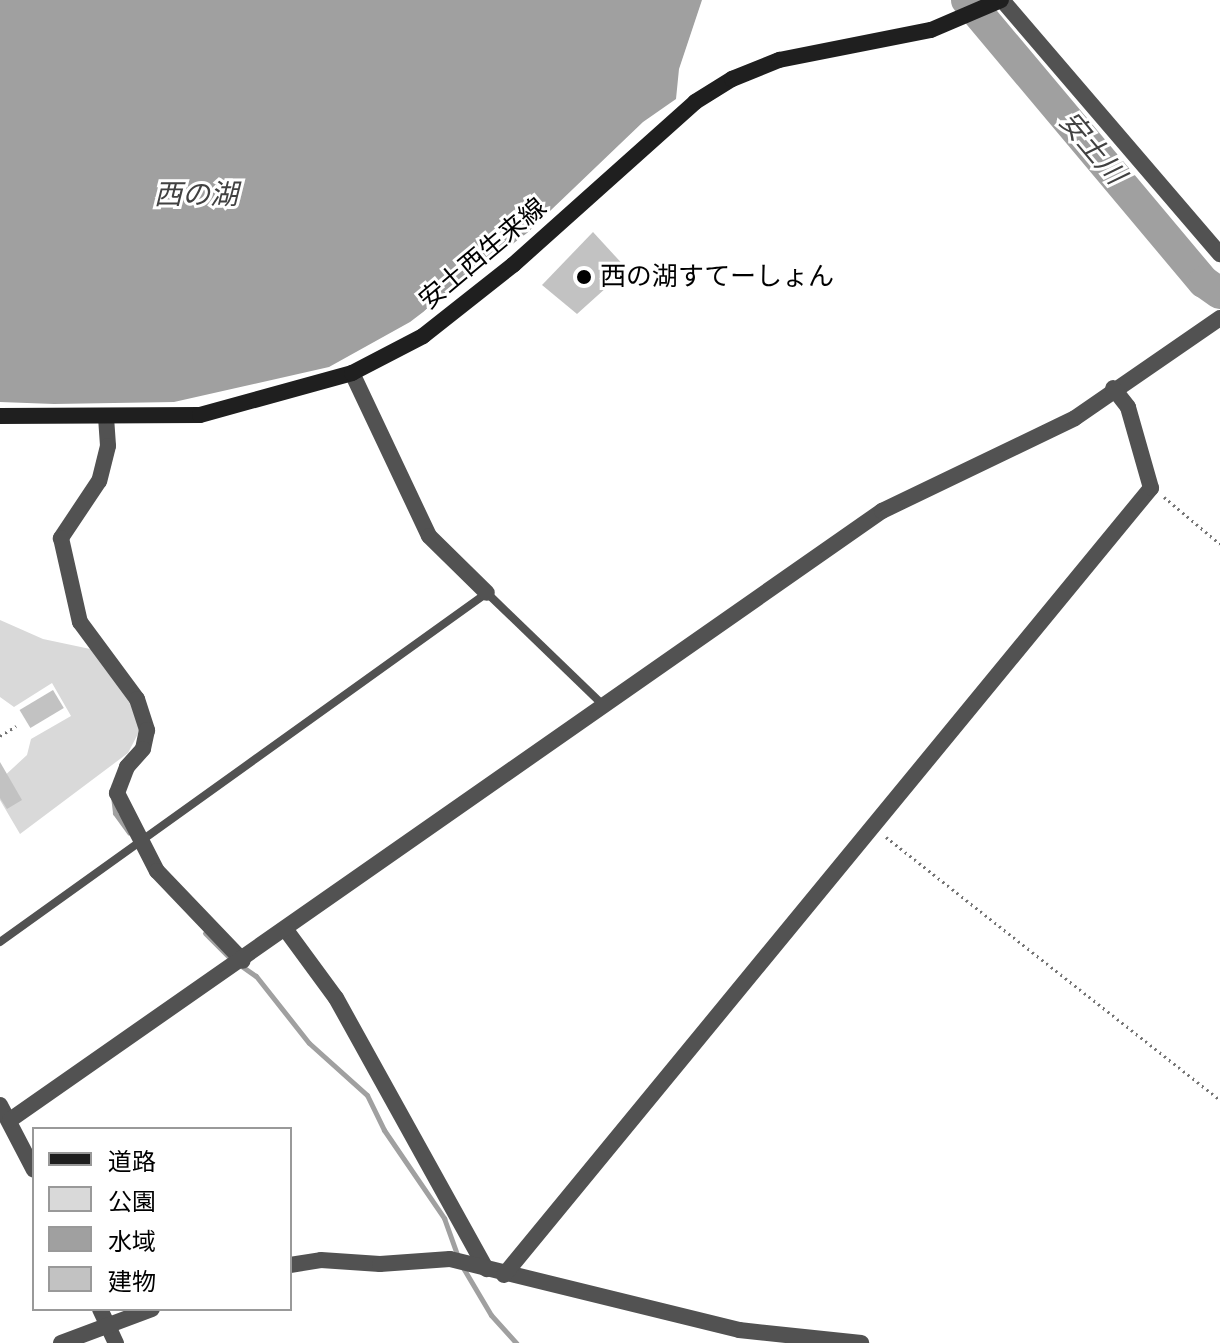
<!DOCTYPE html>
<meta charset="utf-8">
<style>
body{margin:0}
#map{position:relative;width:1220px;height:1343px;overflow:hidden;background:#fff;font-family:Karla,"Noto Sans JP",sans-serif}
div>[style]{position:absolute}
.green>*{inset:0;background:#d9d9d9}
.water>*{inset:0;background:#a0a0a0}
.stream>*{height:5px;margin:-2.5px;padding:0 2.5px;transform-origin:2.5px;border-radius:2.5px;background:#a0a0a0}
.river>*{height:32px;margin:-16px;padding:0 16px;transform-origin:16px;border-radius:16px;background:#a0a0a0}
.building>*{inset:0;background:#c2c2c2;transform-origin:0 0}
.path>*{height:3px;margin-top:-1.5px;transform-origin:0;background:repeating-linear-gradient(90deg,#747474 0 2px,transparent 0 6px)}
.service>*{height:8px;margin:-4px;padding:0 4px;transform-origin:4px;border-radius:4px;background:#525252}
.minor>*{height:16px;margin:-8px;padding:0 8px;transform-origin:8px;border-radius:8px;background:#525252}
.secondary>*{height:16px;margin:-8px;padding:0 8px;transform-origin:8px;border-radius:8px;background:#1f1f1f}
.dots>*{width:22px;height:22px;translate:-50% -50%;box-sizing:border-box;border:4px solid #fff;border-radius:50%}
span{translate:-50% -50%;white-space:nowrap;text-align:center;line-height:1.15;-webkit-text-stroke:6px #fff;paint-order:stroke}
.street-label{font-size:26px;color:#000}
.poi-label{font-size:26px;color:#000}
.left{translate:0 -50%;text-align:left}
.water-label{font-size:28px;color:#414141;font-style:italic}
.legend{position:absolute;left:32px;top:1127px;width:260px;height:184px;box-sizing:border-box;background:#fff;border:2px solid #999;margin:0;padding:10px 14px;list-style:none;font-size:24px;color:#000}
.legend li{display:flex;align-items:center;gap:16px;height:40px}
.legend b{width:40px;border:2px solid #999}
</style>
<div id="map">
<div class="green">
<div style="clip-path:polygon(0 620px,43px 639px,95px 650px,131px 698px,141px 728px,128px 753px,20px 834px,0 800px,0 780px,27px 755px,31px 739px,71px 716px,52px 683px,14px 707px,0 697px)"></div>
</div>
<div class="water">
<div style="clip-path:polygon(0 0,702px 0,679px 69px,676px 99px,643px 122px,527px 233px,410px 322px,329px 367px,174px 402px,54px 404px,0 402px)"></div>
</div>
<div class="stream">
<div style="left:113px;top:796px;width:17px;rotate:83deg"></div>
<div style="left:115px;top:813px;width:24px;rotate:54deg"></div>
<div style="left:205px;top:933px;width:37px;rotate:45deg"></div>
<div style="left:240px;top:965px;width:19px;rotate:35deg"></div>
<div style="left:256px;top:976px;width:85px;rotate:51.7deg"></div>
<div style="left:309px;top:1043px;width:78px;rotate:41.9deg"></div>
<div style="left:367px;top:1095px;width:39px;rotate:64deg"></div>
<div style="left:384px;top:1130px;width:107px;rotate:55.7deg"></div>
<div style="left:444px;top:1218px;width:41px;rotate:70.3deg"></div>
<div style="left:462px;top:1266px;width:57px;rotate:59.4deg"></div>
<div style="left:491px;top:1315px;width:38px;rotate:48deg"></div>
</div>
<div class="river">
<div style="left:967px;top:0;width:368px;rotate:50deg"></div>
<div style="left:1204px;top:282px;width:19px;rotate:35deg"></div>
</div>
<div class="building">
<div style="clip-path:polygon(593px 232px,627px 269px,577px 314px,542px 285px)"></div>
<div style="left:53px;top:690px;width:21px;height:39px;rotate:59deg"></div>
<div style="clip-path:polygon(0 762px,22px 800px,7px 809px,0 798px)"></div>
</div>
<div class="path">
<div style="left:1164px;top:497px;width:73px;rotate:40deg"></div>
<div style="left:0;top:736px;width:19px;rotate:-32deg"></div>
<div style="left:886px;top:837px;width:425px;rotate:38.2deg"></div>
</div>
<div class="service">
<div style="left:0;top:942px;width:599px;rotate:-35.63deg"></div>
<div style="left:487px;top:593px;width:164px;rotate:44deg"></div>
</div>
<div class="minor">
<div style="left:1002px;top:0;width:335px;rotate:49.4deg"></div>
<div style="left:352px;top:373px;width:180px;rotate:64.7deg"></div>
<div style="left:429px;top:536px;width:81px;rotate:44.5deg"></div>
<div style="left:106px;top:417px;width:29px;rotate:86deg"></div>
<div style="left:108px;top:446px;width:36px;rotate:104deg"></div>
<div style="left:99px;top:481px;width:69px;rotate:123.7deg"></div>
<div style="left:61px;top:538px;width:86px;rotate:77.3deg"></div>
<div style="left:80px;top:622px;width:96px;rotate:53.5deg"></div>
<div style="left:137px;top:699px;width:33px;rotate:72deg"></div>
<div style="left:147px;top:730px;width:19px;rotate:102deg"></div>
<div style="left:143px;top:749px;width:24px;rotate:132deg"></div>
<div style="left:127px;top:767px;width:28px;rotate:111deg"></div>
<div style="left:117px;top:793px;width:88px;rotate:62.9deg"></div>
<div style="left:157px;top:871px;width:124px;rotate:46.3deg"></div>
<div style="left:286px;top:930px;width:84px;rotate:53.7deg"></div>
<div style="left:336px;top:998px;width:310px;rotate:61deg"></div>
<div style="left:0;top:1105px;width:73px;rotate:62.4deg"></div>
<div style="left:10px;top:1120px;width:1064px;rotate:-34.93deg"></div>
<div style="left:882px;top:511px;width:214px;rotate:-25.7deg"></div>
<div style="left:1075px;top:418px;width:176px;rotate:-34.6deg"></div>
<div style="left:290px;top:1265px;width:31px;rotate:-9deg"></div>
<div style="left:321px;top:1260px;width:59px;rotate:3.9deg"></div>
<div style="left:380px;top:1264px;width:70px;rotate:-4.1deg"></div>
<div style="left:450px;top:1259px;width:298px;rotate:13.8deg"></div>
<div style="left:739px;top:1330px;width:123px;rotate:6.1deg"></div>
<div style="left:504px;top:1275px;width:1019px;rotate:-50.58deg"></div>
<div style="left:1151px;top:488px;width:84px;rotate:-105.9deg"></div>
<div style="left:1128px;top:407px;width:24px;rotate:-128deg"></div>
<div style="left:100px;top:1309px;width:38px;rotate:65deg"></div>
<div style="left:61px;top:1343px;width:97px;rotate:-20.5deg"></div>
</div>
<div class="secondary">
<div style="left:0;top:416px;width:200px;rotate:-0.3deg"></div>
<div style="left:200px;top:415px;width:158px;rotate:-15.4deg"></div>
<div style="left:352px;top:373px;width:80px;rotate:-27.5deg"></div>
<div style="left:423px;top:336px;width:115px;rotate:-38.3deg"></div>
<div style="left:513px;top:265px;width:244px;rotate:-41.8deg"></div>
<div style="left:695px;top:102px;width:44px;rotate:-31.9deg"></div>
<div style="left:732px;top:79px;width:51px;rotate:-22deg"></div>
<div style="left:779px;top:60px;width:155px;rotate:-11.2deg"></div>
<div style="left:931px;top:30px;width:76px;rotate:-23.2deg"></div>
</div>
<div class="dots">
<div style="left:584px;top:277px;background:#000"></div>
</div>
<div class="street-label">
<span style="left:483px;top:254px;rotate:-40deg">安土西生来線</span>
</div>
<div class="poi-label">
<span class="left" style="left:600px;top:277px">西の湖すてーしょん</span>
</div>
<div class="water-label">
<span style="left:1092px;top:148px;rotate:50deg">安土川</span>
<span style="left:196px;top:195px">西の湖</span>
</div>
<ul class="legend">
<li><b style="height:10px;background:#1f1f1f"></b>道路</li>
<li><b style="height:22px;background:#d9d9d9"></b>公園</li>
<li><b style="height:22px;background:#a0a0a0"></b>水域</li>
<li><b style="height:22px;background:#c2c2c2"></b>建物</li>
</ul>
</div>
